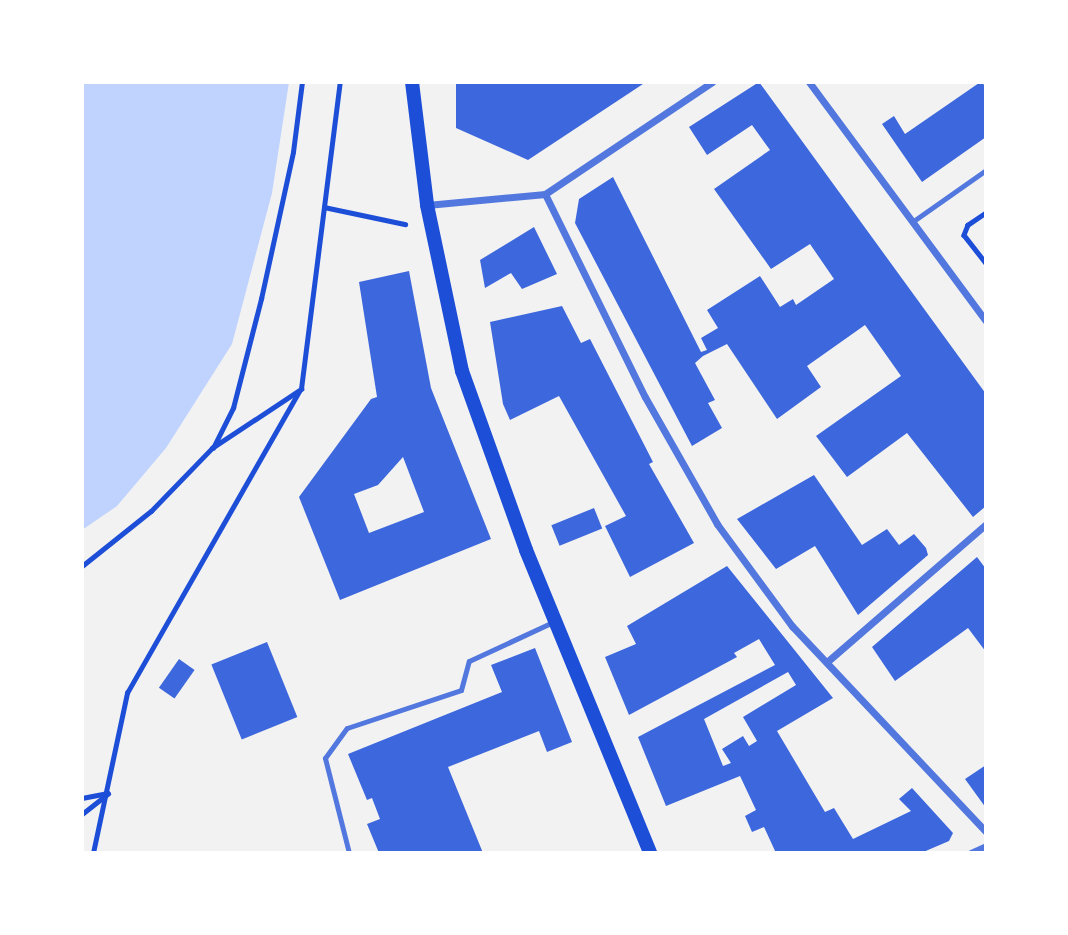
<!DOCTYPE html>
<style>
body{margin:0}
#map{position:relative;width:1068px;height:935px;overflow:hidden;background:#f2f2f2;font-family:"DM Sans",sans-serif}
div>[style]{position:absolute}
.water>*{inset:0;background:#bfd3fe}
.building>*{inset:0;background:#3d67dc;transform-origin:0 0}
.path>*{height:4.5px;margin:-2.25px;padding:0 2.25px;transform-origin:2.25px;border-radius:2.25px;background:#1d4ed8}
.service>*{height:5px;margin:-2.5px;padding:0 2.5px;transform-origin:2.5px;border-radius:2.5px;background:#5277de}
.minor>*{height:7px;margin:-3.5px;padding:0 3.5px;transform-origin:3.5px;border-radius:3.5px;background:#5277de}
.secondary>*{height:14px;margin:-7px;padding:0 7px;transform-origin:7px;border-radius:7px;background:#1d4ed8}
span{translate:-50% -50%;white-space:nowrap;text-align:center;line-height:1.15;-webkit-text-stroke:5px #fff;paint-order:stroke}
.frame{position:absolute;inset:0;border:84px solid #fff;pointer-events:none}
</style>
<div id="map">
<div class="water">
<div style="clip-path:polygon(82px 82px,289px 82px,272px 193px,232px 344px,166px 448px,117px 506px,82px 530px)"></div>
</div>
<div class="building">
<div style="clip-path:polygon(456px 82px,646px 82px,528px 160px,456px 128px)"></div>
<div style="clip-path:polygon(759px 82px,986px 394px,986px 506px,973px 517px,907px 433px,847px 477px,816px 436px,901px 376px,865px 325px,807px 366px,821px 387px,777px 419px,727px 344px,703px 356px,695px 363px,715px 400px,708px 403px,722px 428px,692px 446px,575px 223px,579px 199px,613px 177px,701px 352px,707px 350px,701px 338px,718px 328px,707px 310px,760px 276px,780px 307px,793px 299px,796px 305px,834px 279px,810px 244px,771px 269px,714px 189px,770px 150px,752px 125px,707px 155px,689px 127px)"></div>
<div style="clip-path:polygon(979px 83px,986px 85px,986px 137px,922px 182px,882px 124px,894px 116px,905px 134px)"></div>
<div style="clip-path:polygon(534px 227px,557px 274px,522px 289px,511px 273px,485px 288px,480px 260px)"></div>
<div style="clip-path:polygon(evenodd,409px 271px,431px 388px,491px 539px,340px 600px,299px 497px,371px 399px,377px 397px,359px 282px,409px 271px,403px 457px,424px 512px,369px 533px,354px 494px,378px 485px,403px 457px)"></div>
<div style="clip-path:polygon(562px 306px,581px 343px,590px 339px,653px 462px,649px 464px,694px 543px,630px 577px,605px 526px,626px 516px,559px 396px,510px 420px,503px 404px,490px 322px)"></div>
<div style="clip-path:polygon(814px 475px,862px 545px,887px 529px,899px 545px,914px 534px,926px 548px,928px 555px,858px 615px,815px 546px,776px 569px,737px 519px)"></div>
<div style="left:594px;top:508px;width:22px;height:46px;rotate:68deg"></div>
<div style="clip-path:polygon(977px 557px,986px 569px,986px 652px,968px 628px,895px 681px,872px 647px)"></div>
<div style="clip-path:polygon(evenodd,727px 566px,833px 698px,777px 731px,825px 812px,834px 808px,853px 839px,911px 811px,899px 799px,912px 788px,953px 833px,949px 841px,921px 853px,776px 853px,764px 827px,752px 832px,745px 816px,756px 810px,740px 776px,666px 806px,638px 737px,775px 665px,759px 639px,734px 653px,737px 657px,629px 715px,605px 657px,636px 644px,627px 626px,727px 566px,788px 672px,796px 685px,743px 717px,757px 741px,749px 746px,743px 736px,722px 749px,731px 763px,723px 766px,704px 719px,788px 672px)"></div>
<div style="left:267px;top:642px;width:81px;height:60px;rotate:68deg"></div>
<div style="clip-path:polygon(535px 648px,572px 742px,547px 752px,539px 731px,448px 767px,483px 853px,379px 853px,367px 824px,380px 819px,372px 798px,367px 800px,348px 754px,502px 692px,491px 665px)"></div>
<div style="left:179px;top:659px;width:19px;height:35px;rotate:35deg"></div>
<div style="clip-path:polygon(986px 765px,986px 808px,965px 779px)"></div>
</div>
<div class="path">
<div style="left:324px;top:207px;width:83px;rotate:11.9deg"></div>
<div style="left:986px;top:213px;width:22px;rotate:146deg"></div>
<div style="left:968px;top:225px;width:11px;rotate:112deg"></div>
<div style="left:964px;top:235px;width:36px;rotate:52deg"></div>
<div style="left:213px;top:448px;width:45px;rotate:-63.4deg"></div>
<div style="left:233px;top:408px;width:113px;rotate:-75.6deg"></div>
<div style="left:261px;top:299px;width:150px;rotate:-77.7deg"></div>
<div style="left:293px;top:152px;width:71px;rotate:-82.7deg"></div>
<div style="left:82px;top:566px;width:88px;rotate:-38.6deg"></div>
<div style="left:151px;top:511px;width:88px;rotate:-45.9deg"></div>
<div style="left:212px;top:448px;width:107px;rotate:-33.5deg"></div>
<div style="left:301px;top:389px;width:309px;rotate:-82.8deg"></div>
<div style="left:82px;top:798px;width:26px;rotate:-11deg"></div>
<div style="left:82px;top:814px;width:33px;rotate:-38deg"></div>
<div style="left:93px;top:853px;width:164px;rotate:-78deg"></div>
<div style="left:127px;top:693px;width:347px;rotate:-60.3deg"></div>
</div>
<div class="service">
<div style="left:912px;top:222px;width:90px;rotate:-35.1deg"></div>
<div style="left:349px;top:853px;width:98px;rotate:-104.2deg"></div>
<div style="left:325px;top:758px;width:37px;rotate:-54deg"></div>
<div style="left:347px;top:728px;width:120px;rotate:-18.4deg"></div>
<div style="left:461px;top:690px;width:30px;rotate:-75deg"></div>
<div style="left:469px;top:661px;width:95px;rotate:-24.9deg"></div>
</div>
<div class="minor">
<div style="left:809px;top:82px;width:297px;rotate:53.5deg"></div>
<div style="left:545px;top:194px;width:226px;rotate:63.8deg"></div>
<div style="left:645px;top:397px;width:146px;rotate:60.4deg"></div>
<div style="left:717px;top:524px;width:127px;rotate:53.7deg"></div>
<div style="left:792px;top:626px;width:283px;rotate:46.7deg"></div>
<div style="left:427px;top:205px;width:119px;rotate:-5.3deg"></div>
<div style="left:545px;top:194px;width:201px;rotate:-33.8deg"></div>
<div style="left:828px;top:661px;width:209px;rotate:-40.9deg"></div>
<div style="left:971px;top:853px;width:17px;rotate:-25deg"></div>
</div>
<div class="secondary">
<div style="left:412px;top:82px;width:124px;rotate:83deg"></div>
<div style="left:427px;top:205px;width:170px;rotate:78.1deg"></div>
<div style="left:462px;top:371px;width:190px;rotate:70.3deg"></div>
<div style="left:526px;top:550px;width:327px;rotate:67.7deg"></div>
</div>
<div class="frame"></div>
</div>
